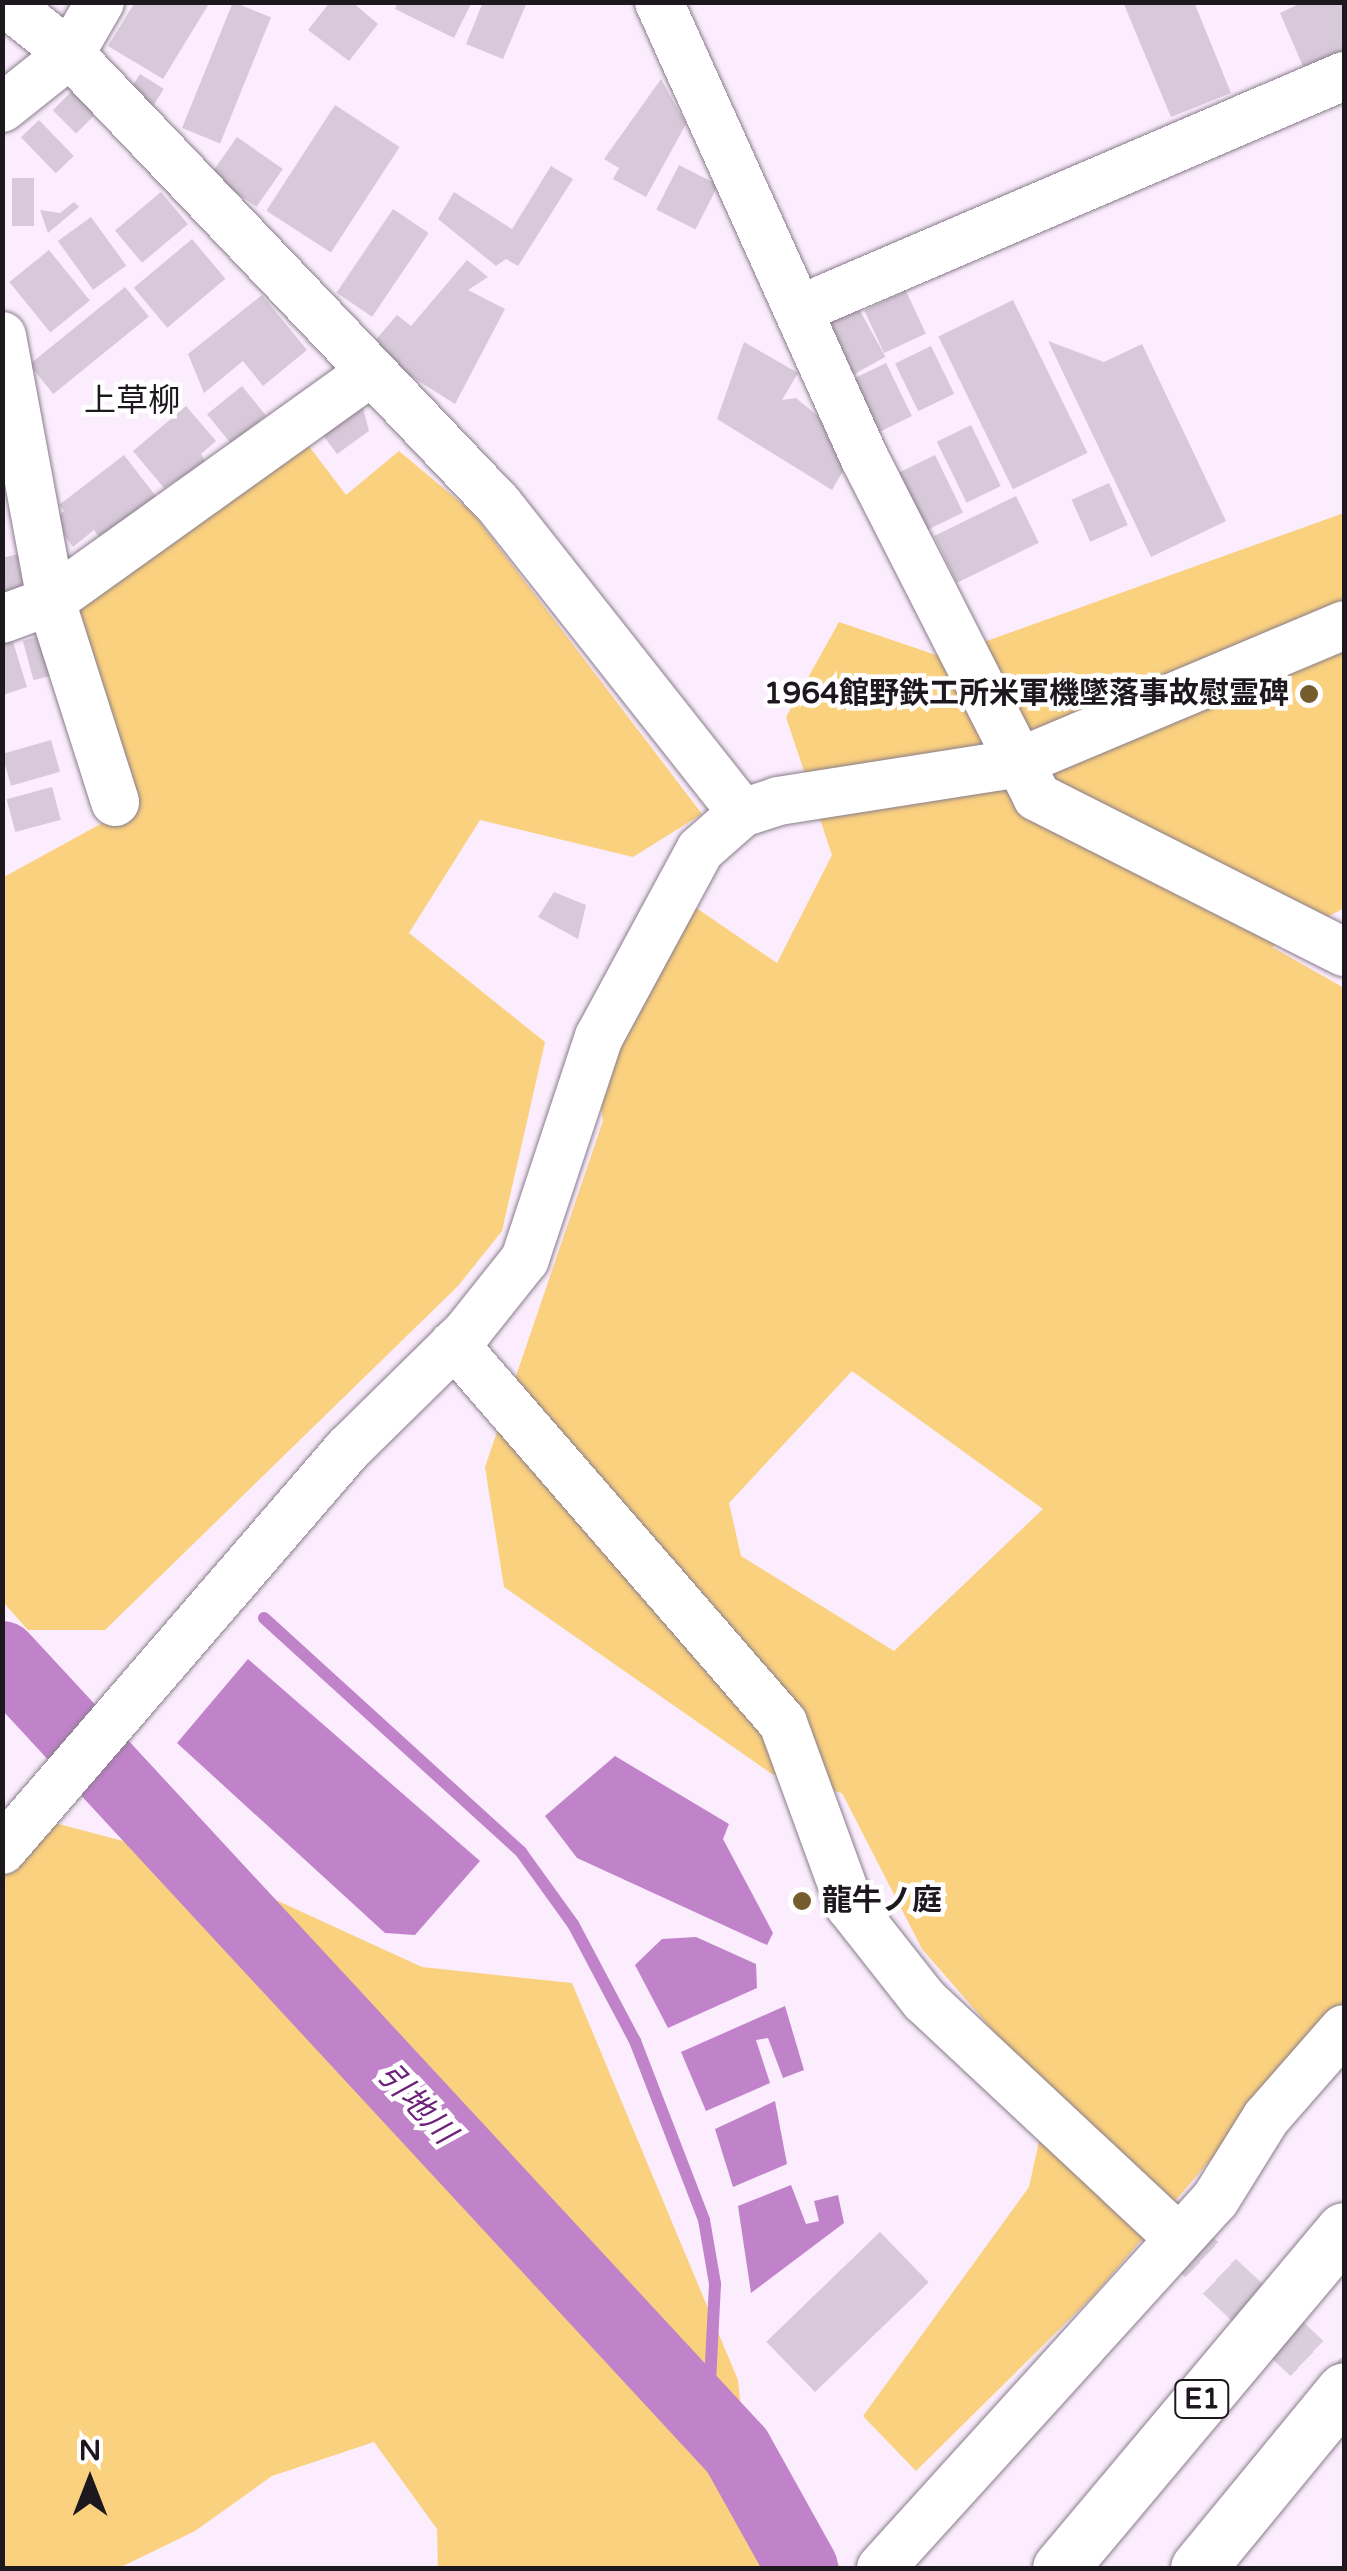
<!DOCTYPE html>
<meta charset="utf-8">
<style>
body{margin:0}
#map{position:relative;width:1347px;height:2571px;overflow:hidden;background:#fbedfd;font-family:"Varela Round","Noto Sans JP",sans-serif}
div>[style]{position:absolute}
.green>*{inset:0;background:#fad17f}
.water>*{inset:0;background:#c083ca}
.stream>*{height:12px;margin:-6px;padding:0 6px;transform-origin:6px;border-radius:6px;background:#c083ca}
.river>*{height:72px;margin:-36px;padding:0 36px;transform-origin:36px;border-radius:36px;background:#c083ca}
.building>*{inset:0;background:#d7c9d9;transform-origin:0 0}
.minor-tunnel>*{height:48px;margin-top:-24px;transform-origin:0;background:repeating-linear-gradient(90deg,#dacddc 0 48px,transparent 0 72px)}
.roads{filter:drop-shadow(0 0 2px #897c8b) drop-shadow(0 0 2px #897c8b)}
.minor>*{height:48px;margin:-24px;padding:0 24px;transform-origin:24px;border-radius:24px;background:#fff}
.highway>*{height:55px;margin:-27.5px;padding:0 27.5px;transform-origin:27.5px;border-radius:27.5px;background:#fff}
.dots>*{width:28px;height:28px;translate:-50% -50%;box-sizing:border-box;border:5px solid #fff;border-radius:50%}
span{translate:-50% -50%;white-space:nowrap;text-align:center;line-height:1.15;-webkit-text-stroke:9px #fff;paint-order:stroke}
.shield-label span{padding:2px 8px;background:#fff;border:2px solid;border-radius:8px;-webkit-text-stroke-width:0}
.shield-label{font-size:28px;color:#1d181e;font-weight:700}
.poi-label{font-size:30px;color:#1d181e;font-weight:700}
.right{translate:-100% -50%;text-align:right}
.left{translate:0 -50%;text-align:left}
.neighbourhood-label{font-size:32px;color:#1d181e}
.water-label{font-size:32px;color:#6d2279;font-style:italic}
.frame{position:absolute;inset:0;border:5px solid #1d181e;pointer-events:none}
.north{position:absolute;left:40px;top:2431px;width:100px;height:100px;-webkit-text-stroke:8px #fff;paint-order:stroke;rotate:0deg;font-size:28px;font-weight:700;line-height:40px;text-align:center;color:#1d181e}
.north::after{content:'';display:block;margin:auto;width:35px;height:45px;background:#1d181e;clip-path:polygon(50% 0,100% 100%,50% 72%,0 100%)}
</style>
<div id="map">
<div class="green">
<div style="clip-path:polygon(302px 437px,346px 495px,399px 451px,472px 512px,702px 814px,633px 857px,480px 820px,409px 933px,545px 1042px,502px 1231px,458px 1286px,105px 1630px,28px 1630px,3px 1602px,2px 878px,137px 804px,66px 617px)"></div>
<div style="clip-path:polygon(evenodd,1344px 513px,1344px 908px,1272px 947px,1344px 988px,1344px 2005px,1094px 2295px,916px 2471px,863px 2416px,1029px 2187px,1049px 2095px,922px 1949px,842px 1793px,772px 1774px,504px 1587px,485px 1467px,603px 1121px,598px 1084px,692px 905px,777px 963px,832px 855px,786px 717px,839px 622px,942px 657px,1344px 513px,852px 1371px,1043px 1509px,894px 1651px,741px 1556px,729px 1503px,852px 1371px)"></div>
<div style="clip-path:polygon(2px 1809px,180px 1856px,422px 1967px,572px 1983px,738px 2380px,742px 2418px,841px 2568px,438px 2568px,437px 2529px,374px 2442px,272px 2476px,195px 2531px,119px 2568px,3px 2568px)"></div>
</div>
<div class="water">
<div style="clip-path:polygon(248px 1659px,480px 1861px,415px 1935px,385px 1933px,177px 1743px)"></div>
<div style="clip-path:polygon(615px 1756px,729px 1824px,723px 1839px,773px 1933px,767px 1945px,577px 1858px,545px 1816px)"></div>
<div style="clip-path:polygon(696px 1937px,756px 1964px,757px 1988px,668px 2028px,635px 1965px,662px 1939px)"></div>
<div style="clip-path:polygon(785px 2006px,804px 2070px,783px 2078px,768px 2038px,756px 2040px,770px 2083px,706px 2111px,681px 2052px)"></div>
<div style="clip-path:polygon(775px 2101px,787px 2164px,733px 2187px,715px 2129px)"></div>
<div style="clip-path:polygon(791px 2185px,806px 2224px,819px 2221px,814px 2201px,838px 2195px,844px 2223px,751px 2293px,738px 2206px)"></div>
</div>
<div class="stream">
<div style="left:264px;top:1618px;width:348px;rotate:42.3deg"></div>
<div style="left:521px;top:1852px;width:89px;rotate:54.2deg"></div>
<div style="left:573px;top:1924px;width:132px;rotate:62.1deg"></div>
<div style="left:635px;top:2041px;width:192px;rotate:68.9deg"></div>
<div style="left:704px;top:2220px;width:65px;rotate:80.2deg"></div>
<div style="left:715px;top:2284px;width:138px;rotate:92.9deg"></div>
</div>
<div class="river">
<div style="left:2px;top:1657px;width:1082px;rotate:47.21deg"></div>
<div style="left:737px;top:2451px;width:134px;rotate:60.9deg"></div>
</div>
<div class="building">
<div style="clip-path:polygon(135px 2px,210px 2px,163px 79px,108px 46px)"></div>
<div style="left:233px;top:2px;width:41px;height:136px;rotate:22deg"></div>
<div style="clip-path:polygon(330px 2px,352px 2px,378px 24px,349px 61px,308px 30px)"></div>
<div style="clip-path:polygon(398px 2px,472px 2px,454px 38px,395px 9px)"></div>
<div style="clip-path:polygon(483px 2px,527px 2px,503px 59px,466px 44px)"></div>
<div style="clip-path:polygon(1123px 2px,1194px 2px,1231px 93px,1171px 117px)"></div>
<div style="clip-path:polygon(1303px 2px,1344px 2px,1344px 54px,1305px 71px,1280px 13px)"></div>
<div style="left:140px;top:74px;width:28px;height:26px;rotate:32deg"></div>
<div style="clip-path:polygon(661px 79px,686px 124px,646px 197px,613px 179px,619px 168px,604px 159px)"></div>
<div style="left:74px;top:89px;width:33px;height:30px;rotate:45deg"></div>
<div style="left:335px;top:105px;width:77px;height:126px;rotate:33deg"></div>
<div style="left:39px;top:120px;width:50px;height:25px;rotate:46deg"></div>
<div style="left:237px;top:137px;width:56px;height:46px;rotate:35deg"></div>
<div style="left:679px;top:165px;width:44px;height:50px;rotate:27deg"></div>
<div style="clip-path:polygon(551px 166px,573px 179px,518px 266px,506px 259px,496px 266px,438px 219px,454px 192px,512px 229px)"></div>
<div style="left:12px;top:178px;width:22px;height:48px"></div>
<div style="left:161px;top:192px;width:42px;height:60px;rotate:50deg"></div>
<div style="clip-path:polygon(74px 202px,79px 207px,48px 233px,40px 210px,60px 213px)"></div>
<div style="left:393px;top:209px;width:43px;height:101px;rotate:34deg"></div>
<div style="left:91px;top:217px;width:60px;height:41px;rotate:54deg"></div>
<div style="left:192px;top:239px;width:52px;height:76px;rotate:50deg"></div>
<div style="left:49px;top:250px;width:65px;height:51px;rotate:51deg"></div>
<div style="clip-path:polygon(467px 260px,488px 277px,468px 290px,505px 309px,455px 404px,368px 349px,397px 315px,411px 326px)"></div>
<div style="left:125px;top:287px;width:38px;height:123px;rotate:51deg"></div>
<div style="left:906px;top:291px;width:47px;height:46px;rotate:65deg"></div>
<div style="clip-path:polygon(262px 295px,307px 350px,263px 386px,243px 361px,204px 393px,188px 354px)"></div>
<div style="left:854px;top:300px;width:65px;height:38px;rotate:61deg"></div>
<div style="left:1013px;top:300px;width:170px;height:83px;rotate:64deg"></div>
<div style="clip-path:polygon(1048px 341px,1104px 362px,1142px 344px,1226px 521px,1151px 557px)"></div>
<div style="clip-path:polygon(744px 342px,798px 373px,782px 400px,796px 398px,836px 431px,849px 461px,832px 490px,717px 419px)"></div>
<div style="left:931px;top:346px;width:53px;height:40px;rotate:64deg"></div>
<div style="left:886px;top:363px;width:59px;height:39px;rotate:64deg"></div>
<div style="left:242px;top:386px;width:38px;height:45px;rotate:51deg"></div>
<div style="clip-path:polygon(360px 396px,369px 431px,337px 454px,317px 427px)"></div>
<div style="clip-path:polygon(186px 406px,216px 441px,201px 454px,206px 463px,164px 488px,133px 451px)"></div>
<div style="left:971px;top:425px;width:68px;height:38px;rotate:64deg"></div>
<div style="clip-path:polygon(124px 455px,158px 499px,102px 541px,94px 530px,73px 547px,53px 521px,64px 511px,59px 505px)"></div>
<div style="left:935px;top:455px;width:64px;height:40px;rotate:64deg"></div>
<div style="left:1109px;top:483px;width:46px;height:41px;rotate:66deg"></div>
<div style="left:1016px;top:496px;width:52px;height:91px;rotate:64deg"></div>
<div style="clip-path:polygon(18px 554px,28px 593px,2px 600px,2px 558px)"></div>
<div style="clip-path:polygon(8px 626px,27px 687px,3px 695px,3px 627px)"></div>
<div style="left:48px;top:634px;width:41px;height:26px;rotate:75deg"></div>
<div style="left:51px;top:740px;width:33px;height:51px;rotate:74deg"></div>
<div style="left:52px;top:787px;width:34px;height:47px;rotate:75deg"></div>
<div style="clip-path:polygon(554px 892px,586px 905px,578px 939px,538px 917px)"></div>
<div style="left:880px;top:2232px;width:70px;height:158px;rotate:46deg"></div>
</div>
<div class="minor-tunnel">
<div style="left:1167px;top:2227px;width:243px;rotate:43.2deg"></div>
</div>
<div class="roads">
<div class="minor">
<div style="left:5px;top:2px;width:83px;rotate:38.7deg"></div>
<div style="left:70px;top:54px;width:622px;rotate:46.43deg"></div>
<div style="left:499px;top:505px;width:392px;rotate:51.7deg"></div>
<div style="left:659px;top:2px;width:501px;rotate:65.74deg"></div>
<div style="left:865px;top:459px;width:379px;rotate:63deg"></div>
<div style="left:1037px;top:797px;width:344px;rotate:26.8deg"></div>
<div style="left:2px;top:108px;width:87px;rotate:-38.5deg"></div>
<div style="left:70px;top:54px;width:60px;rotate:-60deg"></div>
<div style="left:798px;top:310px;width:594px;rotate:-23.2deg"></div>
<div style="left:2px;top:336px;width:269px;rotate:79.5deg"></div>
<div style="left:51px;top:601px;width:211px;rotate:72.3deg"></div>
<div style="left:2px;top:619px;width:52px;rotate:-20.2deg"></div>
<div style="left:51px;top:601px;width:388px;rotate:-35.6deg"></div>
<div style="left:454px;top:1344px;width:502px;rotate:49.04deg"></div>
<div style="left:783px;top:1723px;width:195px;rotate:69.9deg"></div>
<div style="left:850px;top:1906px;width:120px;rotate:51.8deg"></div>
<div style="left:924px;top:2000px;width:333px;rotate:43.1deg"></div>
<div style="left:2px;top:1850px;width:530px;rotate:-49.21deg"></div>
<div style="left:348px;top:1449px;width:167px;rotate:-44.5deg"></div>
<div style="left:467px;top:1332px;width:93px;rotate:-51.5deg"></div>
<div style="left:525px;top:1259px;width:234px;rotate:-71.6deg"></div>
<div style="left:599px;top:1037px;width:213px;rotate:-61.6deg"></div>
<div style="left:700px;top:850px;width:56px;rotate:-41.4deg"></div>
<div style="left:742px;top:813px;width:38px;rotate:-18deg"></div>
<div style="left:778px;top:801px;width:239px;rotate:-8.9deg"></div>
<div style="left:1014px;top:764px;width:358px;rotate:-22.8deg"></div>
<div style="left:881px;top:2568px;width:497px;rotate:-47.8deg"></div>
<div style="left:1215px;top:2200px;width:97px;rotate:-58.1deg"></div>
<div style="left:1266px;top:2118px;width:118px;rotate:-48.8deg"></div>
</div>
<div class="highway">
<div style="left:1060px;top:2568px;width:441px;rotate:-50deg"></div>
<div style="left:1198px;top:2568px;width:230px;rotate:-50.6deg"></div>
</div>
</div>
<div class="dots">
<div style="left:1309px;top:694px;background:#745c2c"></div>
<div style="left:802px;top:1901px;background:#745c2c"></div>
</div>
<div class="shield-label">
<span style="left:1202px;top:2399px">E1</span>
</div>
<div class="poi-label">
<span class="right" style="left:1289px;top:694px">1964館野鉄工所米軍機墜落事故慰霊碑</span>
<span class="left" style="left:822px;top:1901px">龍牛ノ庭</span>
</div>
<div class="neighbourhood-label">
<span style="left:132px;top:401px">上草柳</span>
</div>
<div class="water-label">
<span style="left:416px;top:2104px;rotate:47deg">引地川</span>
</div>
<div class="frame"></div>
<div class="north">N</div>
</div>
